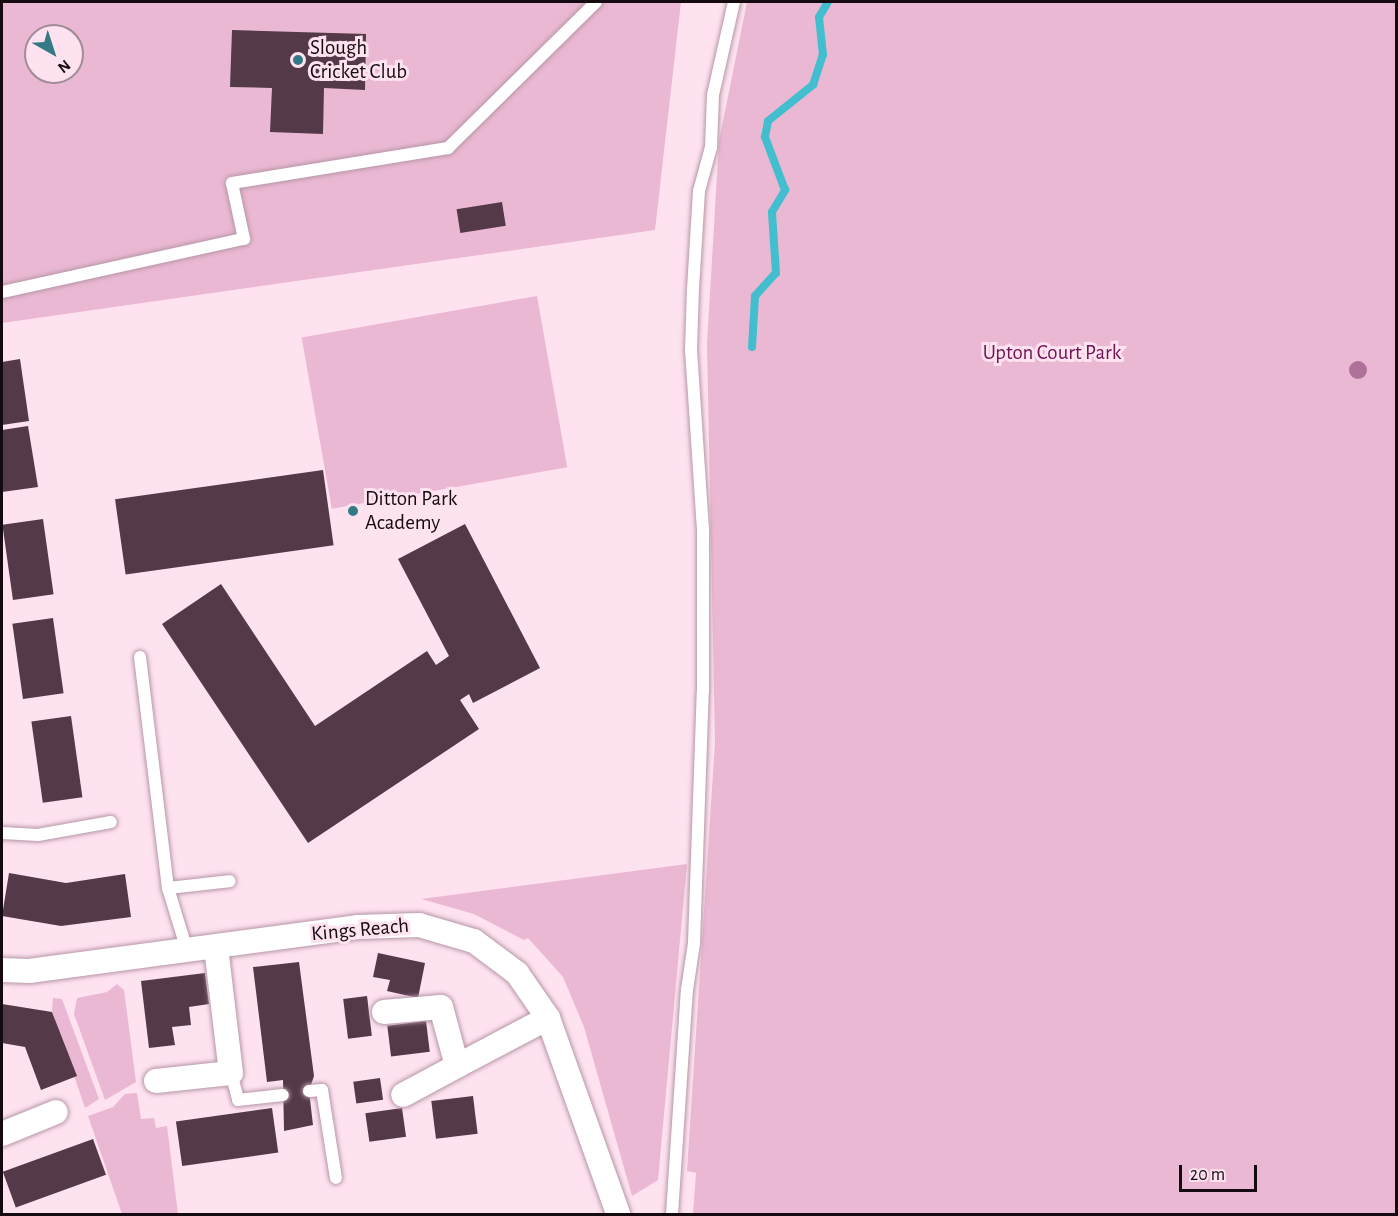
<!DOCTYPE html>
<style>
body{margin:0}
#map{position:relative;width:1398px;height:1216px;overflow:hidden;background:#fee2f0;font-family:"Alegreya Sans",sans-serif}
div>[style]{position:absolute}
.green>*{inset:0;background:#ebb8d3;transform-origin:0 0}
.stream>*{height:8px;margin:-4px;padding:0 4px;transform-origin:4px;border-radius:4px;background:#43becf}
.building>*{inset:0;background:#543948;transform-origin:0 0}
.roads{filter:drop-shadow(0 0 2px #b696a7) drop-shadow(0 0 2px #b696a7)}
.lane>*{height:12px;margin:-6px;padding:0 6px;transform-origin:6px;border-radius:6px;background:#fff}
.street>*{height:24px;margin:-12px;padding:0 12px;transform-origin:12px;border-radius:12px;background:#fff}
.trees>*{width:18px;height:18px;margin:-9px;border-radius:50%;background:#af7199}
.dots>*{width:16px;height:16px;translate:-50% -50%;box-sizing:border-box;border:3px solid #fee2f0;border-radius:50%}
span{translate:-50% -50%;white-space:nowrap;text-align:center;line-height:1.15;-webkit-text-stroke:6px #fee2f0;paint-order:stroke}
.poi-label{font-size:21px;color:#140a10}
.left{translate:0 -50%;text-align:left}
.park-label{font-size:21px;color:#6f1451}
.street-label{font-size:21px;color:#140a10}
.frame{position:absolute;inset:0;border:3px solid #140a10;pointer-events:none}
.north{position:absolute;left:24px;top:24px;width:60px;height:60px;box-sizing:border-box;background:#fee2f0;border:2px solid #a08c96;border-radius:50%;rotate:141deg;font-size:16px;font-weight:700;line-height:24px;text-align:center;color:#140a10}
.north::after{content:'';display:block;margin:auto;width:21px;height:27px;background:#337a85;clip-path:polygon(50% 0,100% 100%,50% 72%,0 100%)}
.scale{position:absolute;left:1179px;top:1165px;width:78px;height:27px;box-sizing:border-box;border:3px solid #140a10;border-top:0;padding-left:8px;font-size:18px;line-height:21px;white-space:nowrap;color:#140a10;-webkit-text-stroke:4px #fee2f0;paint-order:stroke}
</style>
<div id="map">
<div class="green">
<div style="clip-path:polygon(evenodd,2px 2px,681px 2px,655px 230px,2px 323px,2px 2px,36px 36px,72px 36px,72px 72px,36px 72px,36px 36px)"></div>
<div style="clip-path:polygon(747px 2px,1396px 2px,1396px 1214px,693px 1214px,696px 1173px,687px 1171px,715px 743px,707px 344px,719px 141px)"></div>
<div style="left:537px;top:296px;width:174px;height:239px;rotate:80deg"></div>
<div style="clip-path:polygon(687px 864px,658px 1180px,632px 1196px,584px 1027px,563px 977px,528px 938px,524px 940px,474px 914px,421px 899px)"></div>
<div style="clip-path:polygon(117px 984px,124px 990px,136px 1082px,105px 1100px,74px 1014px,77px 998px,107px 992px)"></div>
<div style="clip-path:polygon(53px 998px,62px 999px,99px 1099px,85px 1108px,52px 1011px)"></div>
<div style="clip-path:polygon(137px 1093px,141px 1119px,154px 1118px,156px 1128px,167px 1126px,178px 1214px,122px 1214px,88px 1116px,113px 1107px,125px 1094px)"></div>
</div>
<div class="stream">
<div style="left:752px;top:347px;width:51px;rotate:-86.6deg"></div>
<div style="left:755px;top:296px;width:31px;rotate:-48deg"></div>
<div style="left:776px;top:273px;width:61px;rotate:-93.8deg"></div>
<div style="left:772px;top:212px;width:26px;rotate:-59deg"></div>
<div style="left:785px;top:190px;width:57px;rotate:-110.7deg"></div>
<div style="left:765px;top:137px;width:16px;rotate:-79deg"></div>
<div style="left:768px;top:121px;width:58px;rotate:-38.7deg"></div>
<div style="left:813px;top:85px;width:32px;rotate:-72deg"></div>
<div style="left:823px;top:55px;width:38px;rotate:-96deg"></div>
<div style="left:819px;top:17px;width:17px;rotate:-59deg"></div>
</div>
<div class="building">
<div style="clip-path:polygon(232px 30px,366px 34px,365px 90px,324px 88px,323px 134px,270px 132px,272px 88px,230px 87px)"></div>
<div style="left:502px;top:202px;width:24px;height:46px;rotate:81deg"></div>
<div style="clip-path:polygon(20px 359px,29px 421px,2px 425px,2px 362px)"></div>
<div style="clip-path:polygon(28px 426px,38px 487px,2px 492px,2px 430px)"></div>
<div style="left:323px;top:470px;width:76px;height:210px;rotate:82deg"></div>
<div style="left:43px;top:519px;width:76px;height:41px;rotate:82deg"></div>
<div style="clip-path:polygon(465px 524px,540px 668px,473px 703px,469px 694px,460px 700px,479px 729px,308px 843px,162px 624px,221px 584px,315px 726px,427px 651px,436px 665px,449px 656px,398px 559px)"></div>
<div style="left:53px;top:618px;width:76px;height:41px;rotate:82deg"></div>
<div style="left:71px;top:716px;width:82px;height:40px;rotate:82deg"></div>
<div style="clip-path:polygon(9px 873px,66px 883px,125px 874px,131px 917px,61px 926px,2px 916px)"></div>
<div style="clip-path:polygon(378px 953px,425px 963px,418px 998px,387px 991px,390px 980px,373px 977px)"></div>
<div style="clip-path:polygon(299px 962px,314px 1076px,309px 1091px,313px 1125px,284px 1131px,283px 1080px,267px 1082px,253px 967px)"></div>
<div style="clip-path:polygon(205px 973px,209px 1004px,189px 1007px,191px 1025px,172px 1027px,175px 1045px,149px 1048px,141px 981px)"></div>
<div style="left:367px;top:996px;width:40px;height:24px;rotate:83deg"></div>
<div style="clip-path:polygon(2px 1004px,52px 1012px,77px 1076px,41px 1090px,25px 1047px,2px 1043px)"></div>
<div style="left:426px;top:1021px;width:31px;height:39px;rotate:83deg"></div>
<div style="left:380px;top:1078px;width:22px;height:27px;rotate:82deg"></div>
<div style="left:473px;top:1096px;width:38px;height:42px;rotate:83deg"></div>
<div style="left:272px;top:1108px;width:45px;height:97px;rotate:82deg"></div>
<div style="left:402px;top:1108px;width:29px;height:37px;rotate:82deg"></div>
<div style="left:93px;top:1139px;width:38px;height:96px;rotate:70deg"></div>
</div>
<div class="roads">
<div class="lane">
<div style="left:2px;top:292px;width:248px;rotate:-12.4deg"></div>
<div style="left:244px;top:239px;width:57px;rotate:-102.1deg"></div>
<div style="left:232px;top:183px;width:219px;rotate:-9.2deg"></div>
<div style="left:448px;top:148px;width:208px;rotate:-44.6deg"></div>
<div style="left:140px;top:657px;width:233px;rotate:83.1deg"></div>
<div style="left:168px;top:888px;width:65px;rotate:73deg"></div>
<div style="left:2px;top:833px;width:36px;rotate:3deg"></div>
<div style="left:38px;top:835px;width:74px;rotate:-10.1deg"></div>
<div style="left:168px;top:888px;width:62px;rotate:-6.4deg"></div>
<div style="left:231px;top:1073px;width:28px;rotate:75deg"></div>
<div style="left:238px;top:1100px;width:45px;rotate:-6.3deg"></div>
<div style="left:309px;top:1091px;width:13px;rotate:-4deg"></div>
<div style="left:322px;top:1090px;width:89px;rotate:81deg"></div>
<div style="left:672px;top:1214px;width:225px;rotate:-86.2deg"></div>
<div style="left:687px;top:990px;width:48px;rotate:-81.5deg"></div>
<div style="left:694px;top:943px;width:252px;rotate:-88deg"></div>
<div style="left:703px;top:691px;width:161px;rotate:-90deg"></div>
<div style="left:703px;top:530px;width:179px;rotate:-93.8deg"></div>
<div style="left:691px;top:351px;width:62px;rotate:-88.2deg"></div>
<div style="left:693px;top:289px;width:98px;rotate:-86.5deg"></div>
<div style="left:699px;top:191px;width:46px;rotate:-74.7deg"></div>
<div style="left:711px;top:147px;width:52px;rotate:-87.8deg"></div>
<div style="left:713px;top:95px;width:95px;rotate:-77.3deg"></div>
</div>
<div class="street">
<div style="left:2px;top:970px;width:27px;rotate:2deg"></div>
<div style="left:29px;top:971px;width:331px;rotate:-7.6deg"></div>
<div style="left:357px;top:927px;width:62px;rotate:-1.8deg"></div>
<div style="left:419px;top:925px;width:57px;rotate:16.2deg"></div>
<div style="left:474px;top:941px;width:54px;rotate:36.7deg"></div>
<div style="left:517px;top:973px;width:55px;rotate:55.4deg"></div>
<div style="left:548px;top:1018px;width:208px;rotate:70.3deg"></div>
<div style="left:384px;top:1012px;width:57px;rotate:-5deg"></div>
<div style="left:441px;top:1007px;width:61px;rotate:74.8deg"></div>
<div style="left:457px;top:1066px;width:61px;rotate:151.8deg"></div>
<div style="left:457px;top:1066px;width:103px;rotate:-27.8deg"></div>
<div style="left:156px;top:1081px;width:75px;rotate:-6.1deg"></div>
<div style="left:231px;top:1073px;width:127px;rotate:-96.8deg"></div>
<div style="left:2px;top:1134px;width:58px;rotate:-22.2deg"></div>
</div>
</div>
<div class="trees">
<div style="left:1358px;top:370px"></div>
</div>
<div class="dots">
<div style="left:298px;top:60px;background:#337a85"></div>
<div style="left:353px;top:511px;background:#337a85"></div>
</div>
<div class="poi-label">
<span class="left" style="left:310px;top:60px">Slough<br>Cricket Club</span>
<span class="left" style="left:365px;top:511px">Ditton Park<br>Academy</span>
</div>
<div class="park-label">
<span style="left:1052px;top:353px">Upton Court Park</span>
</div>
<div class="street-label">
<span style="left:360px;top:930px;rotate:-5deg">Kings Reach</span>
</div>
<div class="frame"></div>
<div class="north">N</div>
<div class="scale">20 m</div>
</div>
